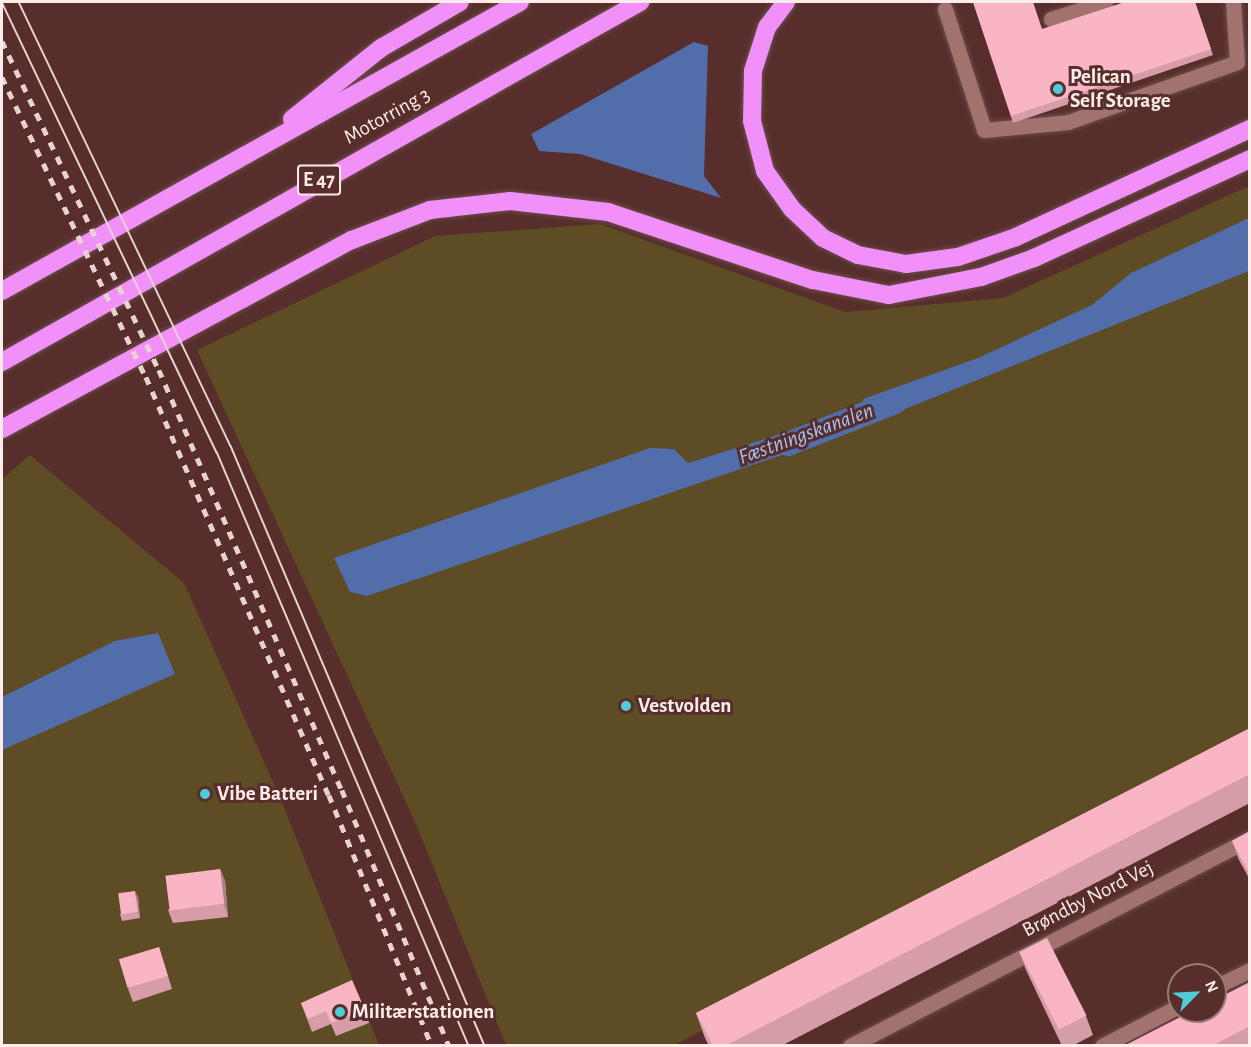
<!DOCTYPE html>
<meta charset="utf-8">
<style>
body{margin:0}
#map{position:relative;width:1251px;height:1047px;overflow:hidden;background:#572e2b;font-family:"Alegreya Sans",sans-serif}
div>[style]{position:absolute}
.green>*{inset:0;background:#5e4c24}
.water>*{inset:0;background:#516daa}
.canal>*{height:24px;margin:-12px;padding:0 12px;transform-origin:12px;border-radius:12px;background:#516daa}
.roads{filter:drop-shadow(0 0 2px #6d4d4b) drop-shadow(0 0 2px #6d4d4b)}
.minor>*{height:15px;margin:-7.5px;padding:0 7.5px;transform-origin:7.5px;border-radius:7.5px;background:#a1726e}
.highway>*{height:18px;margin:-9px;padding:0 9px;transform-origin:9px;border-radius:9px;background:#f290f9}
.tram>*{height:1.5px;margin:-0.75px;padding:0 0.75px;transform-origin:0.75px;border-radius:0.75px;background:#e7d3d1}
.rail>*{height:4.5px;margin-top:-2.25px;transform-origin:0;background:repeating-linear-gradient(90deg,#e7d3d1 0 8px,transparent 0 16px)}
.wall>*{inset:0;background:#d69ca8}
.shaded-wall>*{inset:0;background:#ae7f88}
.building>*{inset:0;background:#f9b5c3;transform-origin:0 0}
.dots>*{width:16px;height:16px;translate:-50% -50%;box-sizing:border-box;border:3px solid #572e2b;border-radius:50%}
span{translate:-50% -50%;white-space:nowrap;text-align:center;line-height:1.15;-webkit-text-stroke:6px #572e2b;paint-order:stroke}
.shield-label span{padding:2px 4px;background:#572e2b;border:2px solid;border-radius:4px;-webkit-text-stroke-width:0}
.shield-label{font-size:20px;color:#fdecea;font-weight:700}
.poi-label{font-size:21px;color:#fdecea;font-weight:700}
.left{translate:0 -50%;text-align:left}
.street-label{font-size:21px;color:#fdecea}
.water-label{font-size:22px;color:#a9c2f6;font-style:italic}
.frame{position:absolute;inset:0;border:3px solid #fdecea;pointer-events:none}
.north{position:absolute;left:1167px;top:963px;width:60px;height:60px;box-sizing:border-box;background:#572e2b;border:2px solid #997a77;border-radius:50%;rotate:66deg;font-size:16px;font-weight:700;line-height:24px;text-align:center;color:#fdecea}
.north::after{content:'';display:block;margin:auto;width:21px;height:27px;background:#52cbd8;clip-path:polygon(50% 0,100% 100%,50% 72%,0 100%)}
</style>
<div id="map">
<div class="green">
<div style="clip-path:polygon(1249px 186px,1249px 750px,674px 1045px,506px 1045px,415px 822px,197px 350px,435px 236px,600px 224px,845px 312px,1003px 298px)"></div>
<div style="clip-path:polygon(30px 455px,184px 583px,281px 800px,379px 1045px,2px 1046px,2px 479px)"></div>
</div>
<div class="water">
<div style="clip-path:polygon(694px 42px,708px 46px,704px 176px,721px 198px,580px 154px,539px 151px,531px 134px)"></div>
<div style="clip-path:polygon(1249px 218px,1249px 271px,870px 423px,864px 416px,863px 399px,978px 358px,1092px 305px,1131px 273px)"></div>
<div style="clip-path:polygon(809px 425px,816px 428px,820px 442px,367px 596px,350px 592px,334px 558px,650px 448px,674px 449px,688px 463px)"></div>
<div style="clip-path:polygon(158px 633px,175px 674px,2px 750px,2px 697px,115px 641px)"></div>
</div>
<div class="canal">
<div style="left:788px;top:444px;width:115px;rotate:-21.4deg"></div>
</div>
<div class="roads">
<div class="minor">
<div style="left:945px;top:9px;width:127px;rotate:72.1deg"></div>
<div style="left:984px;top:130px;width:84px;rotate:-5.4deg"></div>
<div style="left:1068px;top:122px;width:179px;rotate:-19.5deg"></div>
<div style="left:1237px;top:62px;width:60px;rotate:-93.8deg"></div>
<div style="left:1051px;top:19px;width:57px;rotate:-17.5deg"></div>
<div style="left:1215px;top:987px;width:39px;rotate:-26deg"></div>
<div style="left:850px;top:1046px;width:450px;rotate:-27.4deg"></div>
<div style="left:1102px;top:1046px;width:87px;rotate:-27.5deg"></div>
</div>
<div class="highway">
<div style="left:786px;top:2px;width:31px;rotate:127deg"></div>
<div style="left:767px;top:27px;width:46px;rotate:107.7deg"></div>
<div style="left:753px;top:71px;width:50px;rotate:91.1deg"></div>
<div style="left:752px;top:121px;width:52px;rotate:75.4deg"></div>
<div style="left:765px;top:171px;width:47px;rotate:54.6deg"></div>
<div style="left:792px;top:209px;width:42px;rotate:43.1deg"></div>
<div style="left:823px;top:238px;width:39px;rotate:26deg"></div>
<div style="left:858px;top:255px;width:49px;rotate:10.6deg"></div>
<div style="left:906px;top:264px;width:52px;rotate:-7.7deg"></div>
<div style="left:958px;top:257px;width:61px;rotate:-19deg"></div>
<div style="left:1016px;top:237px;width:258px;rotate:-24.8deg"></div>
<div style="left:292px;top:119px;width:114px;rotate:-38.6deg"></div>
<div style="left:381px;top:48px;width:91px;rotate:-30.2deg"></div>
<div style="left:2px;top:291px;width:593px;rotate:-29.16deg"></div>
<div style="left:2px;top:362px;width:733px;rotate:-29.43deg"></div>
<div style="left:2px;top:429px;width:398px;rotate:-28.4deg"></div>
<div style="left:352px;top:240px;width:84px;rotate:-21deg"></div>
<div style="left:430px;top:210px;width:81px;rotate:-6.4deg"></div>
<div style="left:510px;top:201px;width:99px;rotate:6.4deg"></div>
<div style="left:608px;top:212px;width:216px;rotate:18.4deg"></div>
<div style="left:813px;top:280px;width:77px;rotate:11.2deg"></div>
<div style="left:889px;top:295px;width:94px;rotate:-11.1deg"></div>
<div style="left:981px;top:277px;width:56px;rotate:-19.7deg"></div>
<div style="left:1034px;top:258px;width:238px;rotate:-24.6deg"></div>
</div>
</div>
<div class="tram">
<div style="left:2px;top:2px;width:499px;rotate:64.5deg"></div>
<div style="left:217px;top:452px;width:645px;rotate:67.01deg"></div>
<div style="left:19px;top:2px;width:492px;rotate:64.5deg"></div>
<div style="left:231px;top:446px;width:652px;rotate:67.06deg"></div>
</div>
<div class="rail">
<div style="left:2px;top:41px;width:365px;rotate:64.5deg"></div>
<div style="left:159px;top:370px;width:458px;rotate:66.5deg"></div>
<div style="left:342px;top:790px;width:277px;rotate:67.3deg"></div>
<div style="left:2px;top:77px;width:333px;rotate:64.4deg"></div>
<div style="left:146px;top:377px;width:456px;rotate:66.4deg"></div>
<div style="left:329px;top:795px;width:271px;rotate:67.7deg"></div>
</div>
<div class="wall">
<div style="clip-path:polygon(973px 2px,1042px 29px,1195px 2px,1213px 55px,1013px 123px)"></div>
<div style="clip-path:polygon(1250px 728px,1250px 803px,781px 1046px,709px 1046px,705px 1038px,696px 1013px)"></div>
<div style="clip-path:polygon(1250px 831px,1250px 880px,1239px 860px,1232px 841px)"></div>
<div style="clip-path:polygon(220px 869px,225px 881px,228px 917px,173px 923px,168px 910px)"></div>
<div style="clip-path:polygon(138px 897px,140px 918px,122px 921px,120px 914px)"></div>
<div style="clip-path:polygon(159px 947px,172px 989px,133px 1002px,128px 989px)"></div>
<div style="clip-path:polygon(1019px 951px,1086px 1016px,1093px 1035px,1072px 1046px,1062px 1046px,1026px 970px)"></div>
<div style="clip-path:polygon(1250px 982px,1250px 1046px,1124px 1046px)"></div>
<div style="clip-path:polygon(301px 1003px,365px 1010px,369px 1023px,336px 1036px,331px 1024px,312px 1032px)"></div>
</div>
<div class="shaded-wall">
<div style="clip-path:polygon(220px 869px,225px 881px,228px 917px,224px 904px)"></div>
<div style="clip-path:polygon(135px 891px,138px 897px,140px 918px,138px 912px)"></div>
</div>
<div class="building">
<div style="clip-path:polygon(973px 2px,1033px 2px,1042px 29px,1125px 2px,1195px 2px,1211px 49px,1011px 116px)"></div>
<div style="clip-path:polygon(1250px 728px,1250px 774px,725px 1046px,713px 1046px,696px 1013px)"></div>
<div style="clip-path:polygon(1250px 831px,1250px 875px,1232px 841px)"></div>
<div style="left:220px;top:869px;width:35px;height:55px;rotate:83deg"></div>
<div style="left:135px;top:891px;width:21px;height:17px;rotate:82deg"></div>
<div style="left:1047px;top:938px;width:87px;height:31px;rotate:63deg"></div>
<div style="left:159px;top:947px;width:30px;height:42px;rotate:73deg"></div>
<div style="clip-path:polygon(352px 980px,365px 1010px,331px 1023px,326px 1011px,308px 1019px,301px 1003px)"></div>
<div style="clip-path:polygon(1250px 982px,1250px 1026px,1212px 1046px,1124px 1046px,1192px 1011px,1215px 1011px,1215px 1000px)"></div>
</div>
<div class="dots">
<div style="left:1058px;top:89px;background:#52cbd8"></div>
<div style="left:626px;top:706px;background:#52cbd8"></div>
<div style="left:205px;top:794px;background:#52cbd8"></div>
<div style="left:340px;top:1012px;background:#52cbd8"></div>
</div>
<div class="shield-label">
<span style="left:319px;top:180px">E 47</span>
</div>
<div class="poi-label">
<span class="left" style="left:1070px;top:89px">Pelican<br>Self Storage</span>
<span class="left" style="left:638px;top:706px">Vestvolden</span>
<span class="left" style="left:217px;top:794px">Vibe Batteri</span>
<span class="left" style="left:352px;top:1012px">Militærstationen</span>
</div>
<div class="street-label">
<span style="left:387px;top:116px;rotate:-29deg">Motorring 3</span>
<span style="left:1088px;top:899px;rotate:-27deg">Brøndby Nord Vej</span>
</div>
<div class="water-label">
<span style="left:806px;top:434px;rotate:-20deg">Fæstningskanalen</span>
</div>
<div class="frame"></div>
<div class="north">N</div>
</div>
